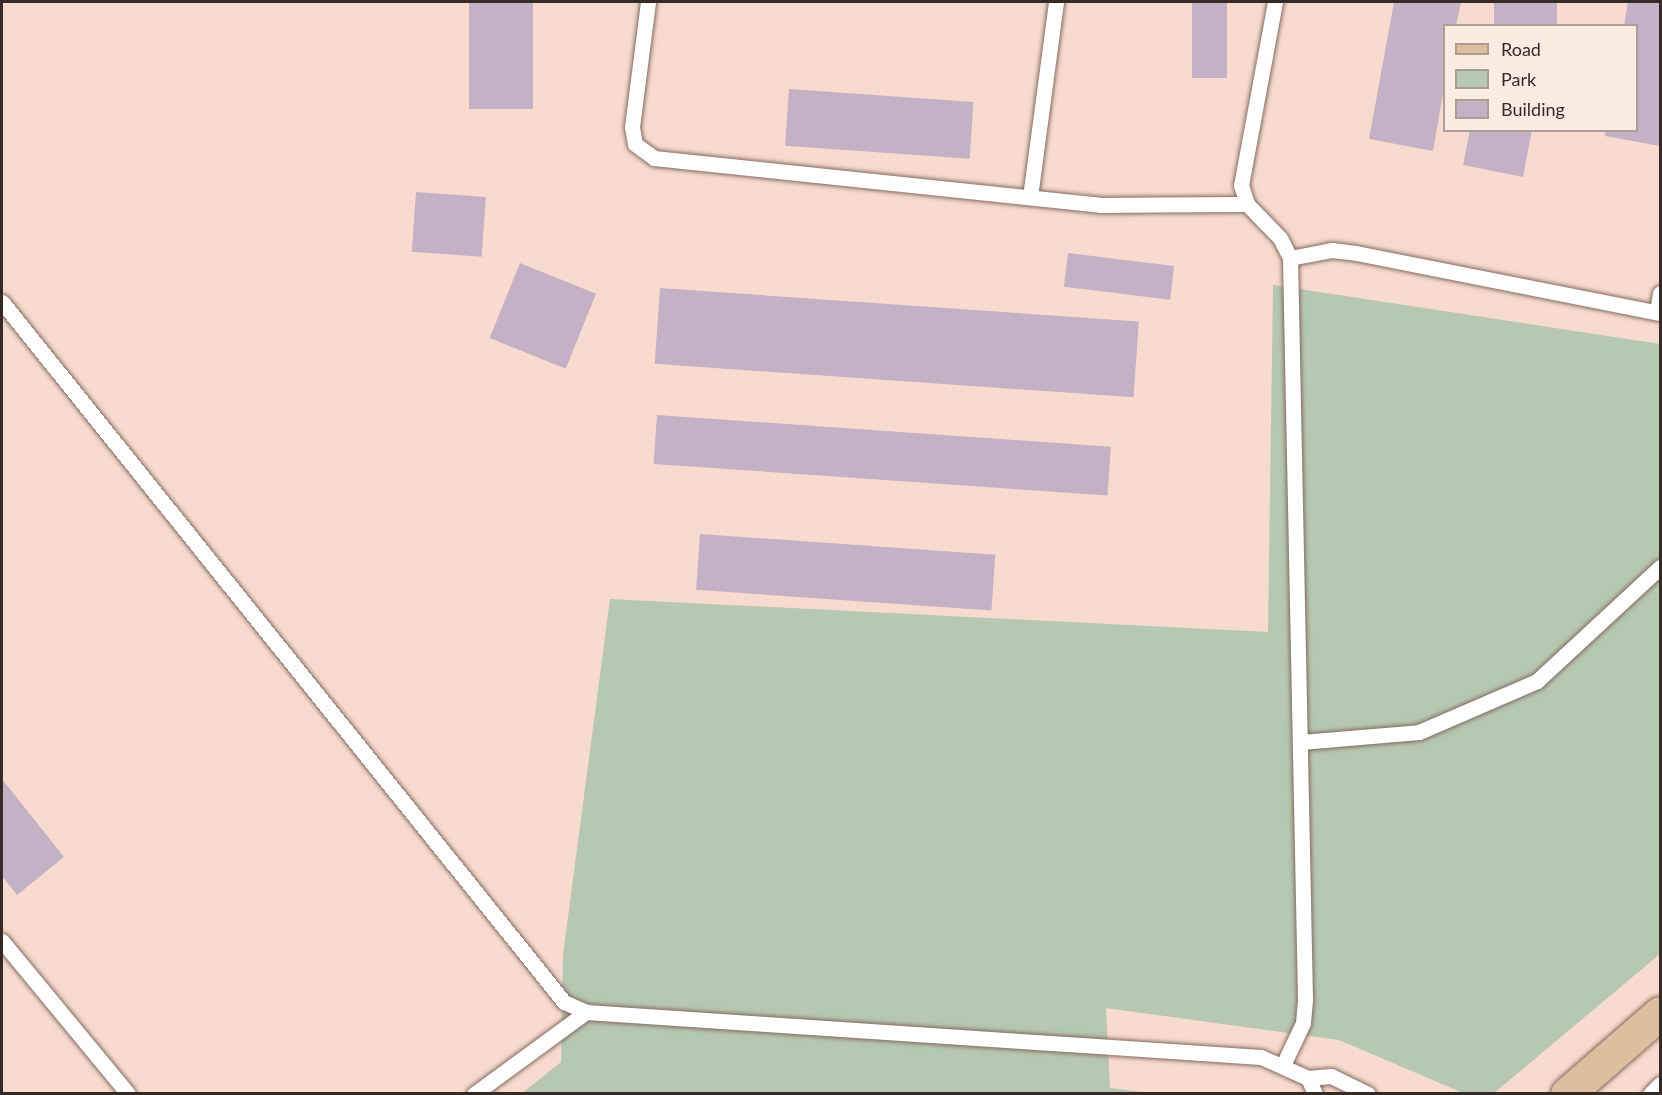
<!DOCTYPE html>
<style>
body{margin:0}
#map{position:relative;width:1662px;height:1095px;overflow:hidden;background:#f7dbce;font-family:Lato,sans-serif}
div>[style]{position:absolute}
.green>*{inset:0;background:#b6c8b2}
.building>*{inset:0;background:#c5b1c6;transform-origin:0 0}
.roads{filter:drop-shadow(0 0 2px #846b60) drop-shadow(0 0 2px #846b60)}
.lane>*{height:15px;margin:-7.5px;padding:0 7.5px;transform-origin:7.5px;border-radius:7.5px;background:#fff}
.primary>*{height:33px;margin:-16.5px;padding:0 16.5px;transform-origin:16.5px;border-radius:16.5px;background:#ddbe9f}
span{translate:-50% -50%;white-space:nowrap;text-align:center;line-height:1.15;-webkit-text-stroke:5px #fcebe3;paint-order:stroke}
.frame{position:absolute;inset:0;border:3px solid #352a25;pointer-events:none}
.legend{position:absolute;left:1443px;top:24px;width:195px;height:108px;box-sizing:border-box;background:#fcebe3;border:2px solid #ac9e97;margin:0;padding:8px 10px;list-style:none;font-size:18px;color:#352a25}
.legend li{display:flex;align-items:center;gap:12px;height:30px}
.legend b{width:30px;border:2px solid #ac9e97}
</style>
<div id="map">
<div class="green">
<div style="clip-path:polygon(1273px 285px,1660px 344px,1660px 954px,1494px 1093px,1463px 1093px,1339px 1040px,1106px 1008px,1110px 1088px,1151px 1093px,521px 1094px,561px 1062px,563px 955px,610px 599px,1268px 632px)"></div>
</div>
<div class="building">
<div style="left:469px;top:2px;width:64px;height:107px"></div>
<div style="left:1192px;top:2px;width:35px;height:76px"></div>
<div style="clip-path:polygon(1394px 2px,1461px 2px,1456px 26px,1444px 26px,1444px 88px,1433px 151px,1369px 139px)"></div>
<div style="left:1494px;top:2px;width:63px;height:24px"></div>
<div style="clip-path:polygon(1628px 2px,1660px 2px,1660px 146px,1605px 136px,1606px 130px,1636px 130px,1636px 26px,1624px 26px)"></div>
<div style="left:789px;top:89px;width:185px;height:57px;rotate:4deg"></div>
<div style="clip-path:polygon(1470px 130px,1532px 130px,1523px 177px,1463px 165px)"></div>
<div style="left:416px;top:192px;width:70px;height:60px;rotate:4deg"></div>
<div style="left:1068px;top:253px;width:107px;height:34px;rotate:7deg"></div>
<div style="left:520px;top:263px;width:82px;height:81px;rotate:22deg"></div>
<div style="left:660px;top:288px;width:480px;height:76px;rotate:4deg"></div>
<div style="left:657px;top:415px;width:455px;height:49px;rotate:4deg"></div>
<div style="left:700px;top:534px;width:296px;height:56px;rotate:4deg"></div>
<div style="clip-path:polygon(2px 779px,64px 857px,17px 895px,2px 876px)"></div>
</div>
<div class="roads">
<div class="lane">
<div style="left:648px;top:2px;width:126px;rotate:97.3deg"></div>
<div style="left:632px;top:127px;width:17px;rotate:80deg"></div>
<div style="left:635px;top:144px;width:24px;rotate:36deg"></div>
<div style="left:654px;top:158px;width:448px;rotate:6deg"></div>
<div style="left:1100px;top:205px;width:147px;rotate:-0.4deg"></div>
<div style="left:1275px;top:2px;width:186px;rotate:100.5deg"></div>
<div style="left:1241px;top:185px;width:20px;rotate:72deg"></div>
<div style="left:1247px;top:204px;width:47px;rotate:45.9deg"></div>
<div style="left:1280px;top:238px;width:22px;rotate:63deg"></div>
<div style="left:1290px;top:258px;width:742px;rotate:88.84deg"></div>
<div style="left:1305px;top:1000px;width:23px;rotate:95deg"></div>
<div style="left:1303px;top:1023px;width:47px;rotate:115.5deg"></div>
<div style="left:1030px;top:197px;width:197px;rotate:-82.4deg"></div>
<div style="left:1290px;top:258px;width:43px;rotate:-10.8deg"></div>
<div style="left:1332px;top:250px;width:24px;rotate:7deg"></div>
<div style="left:1356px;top:253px;width:310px;rotate:11.2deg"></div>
<div style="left:2px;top:302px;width:898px;rotate:51.24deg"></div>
<div style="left:564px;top:1002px;width:24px;rotate:24deg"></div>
<div style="left:586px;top:1012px;width:676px;rotate:3.81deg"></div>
<div style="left:1261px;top:1057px;width:51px;rotate:24.1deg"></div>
<div style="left:1308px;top:1078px;width:23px;rotate:-5deg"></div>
<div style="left:1331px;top:1076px;width:41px;rotate:25.9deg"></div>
<div style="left:1657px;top:312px;width:19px;rotate:-81deg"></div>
<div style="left:1301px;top:742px;width:118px;rotate:-4.8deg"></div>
<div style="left:1419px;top:732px;width:129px;rotate:-23.4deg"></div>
<div style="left:1537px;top:681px;width:168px;rotate:-42.8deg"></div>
<div style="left:2px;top:941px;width:198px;rotate:50.5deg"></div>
<div style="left:1308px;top:1078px;width:17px;rotate:66deg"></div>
<div style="left:474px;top:1094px;width:139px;rotate:-36.2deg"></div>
<div style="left:1650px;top:1094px;width:14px;rotate:-45deg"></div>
</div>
<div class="primary">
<div style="left:1567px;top:1094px;width:123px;rotate:-41.1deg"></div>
</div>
</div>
<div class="frame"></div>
<ul class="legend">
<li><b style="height:8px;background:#ddbe9f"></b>Road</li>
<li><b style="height:16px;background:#b6c8b2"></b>Park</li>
<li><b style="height:16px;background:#c5b1c6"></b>Building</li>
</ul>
</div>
